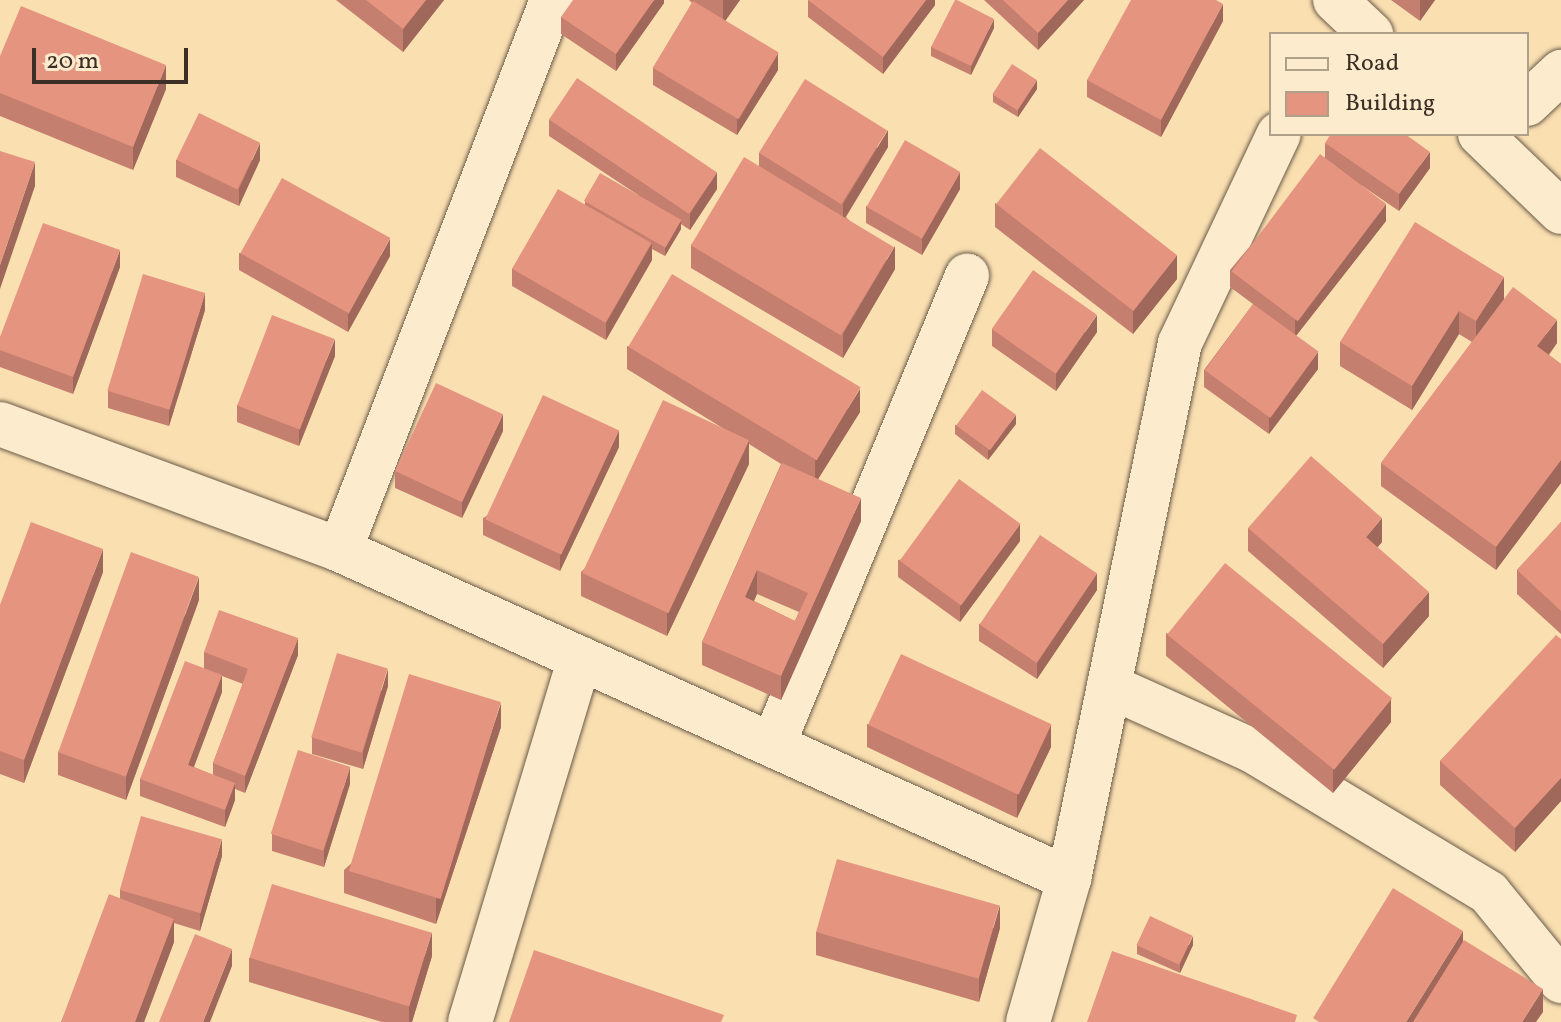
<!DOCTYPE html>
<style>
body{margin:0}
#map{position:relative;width:1561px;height:1022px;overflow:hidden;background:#fae0b1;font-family:Vollkorn,serif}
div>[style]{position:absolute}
.roads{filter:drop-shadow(0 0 2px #6c5b4a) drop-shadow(0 0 2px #6c5b4a)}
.street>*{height:44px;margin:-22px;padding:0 22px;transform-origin:22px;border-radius:22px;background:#fcebcc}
.wall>*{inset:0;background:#c57f6e}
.shaded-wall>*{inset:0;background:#a0685a}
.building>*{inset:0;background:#e59480;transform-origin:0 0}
span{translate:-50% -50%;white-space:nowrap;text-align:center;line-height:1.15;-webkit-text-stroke:7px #fcebcc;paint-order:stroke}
.legend{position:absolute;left:1269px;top:32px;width:260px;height:104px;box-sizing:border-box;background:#fcebcc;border:2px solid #afa08a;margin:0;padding:10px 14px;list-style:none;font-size:24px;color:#3c2f27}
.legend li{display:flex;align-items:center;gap:16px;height:40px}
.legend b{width:40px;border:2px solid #afa08a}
.scale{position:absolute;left:32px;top:48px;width:156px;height:36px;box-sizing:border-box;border:4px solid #3c2f27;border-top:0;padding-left:10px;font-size:24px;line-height:28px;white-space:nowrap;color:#3c2f27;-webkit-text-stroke:6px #fcebcc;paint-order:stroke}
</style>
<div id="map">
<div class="roads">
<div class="street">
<div style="left:1335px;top:0;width:50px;rotate:43.4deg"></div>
<div style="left:1527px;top:104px;width:47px;rotate:-43.3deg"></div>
<div style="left:1480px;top:134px;width:112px;rotate:43.9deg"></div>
<div style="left:0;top:424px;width:363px;rotate:20.3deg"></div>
<div style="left:340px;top:550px;width:800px;rotate:24.29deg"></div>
<div style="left:340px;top:550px;width:589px;rotate:-68.92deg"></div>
<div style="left:1109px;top:686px;width:158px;rotate:24.3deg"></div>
<div style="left:1253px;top:751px;width:275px;rotate:31deg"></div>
<div style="left:1489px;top:893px;width:114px;rotate:50.7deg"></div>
<div style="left:773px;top:745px;width:508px;rotate:-67.53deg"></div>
<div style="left:470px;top:1022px;width:380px;rotate:-73.2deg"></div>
<div style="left:1028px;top:1022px;width:149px;rotate:-74deg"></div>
<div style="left:1069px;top:879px;width:547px;rotate:-78.3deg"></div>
<div style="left:1180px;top:343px;width:231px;rotate:-64.7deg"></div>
</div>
</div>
<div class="wall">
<div style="clip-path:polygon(336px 0,444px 0,403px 52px)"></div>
<div style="clip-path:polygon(664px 0,664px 3px,616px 71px,561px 34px,561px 17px)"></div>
<div style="clip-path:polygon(689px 0,740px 0,725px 21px,778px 70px,737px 135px,653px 85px,653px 68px,692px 3px)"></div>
<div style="clip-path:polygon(808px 0,935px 0,935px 5px,883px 74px,808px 17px)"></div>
<div style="clip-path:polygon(984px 0,1084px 0,1038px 50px)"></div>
<div style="clip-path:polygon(1391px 0,1435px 0,1420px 21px)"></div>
<div style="clip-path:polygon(1223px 21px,1161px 137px,1087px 97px,1087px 80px)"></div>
<div style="clip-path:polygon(994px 28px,971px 75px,931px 56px,931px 47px)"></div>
<div style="clip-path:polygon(0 56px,166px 89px,133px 170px,0 116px)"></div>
<div style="clip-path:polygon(1037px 89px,1018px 117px,993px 102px,993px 94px)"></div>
<div style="clip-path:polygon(549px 119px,717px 189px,690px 230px,681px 224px,681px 229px,665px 256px,652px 249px,652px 260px,606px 340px,512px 286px,512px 269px,585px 204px,585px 201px,638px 195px,549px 136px)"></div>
<div style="clip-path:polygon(1325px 143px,1430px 168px,1399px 211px,1361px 185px,1386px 221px,1296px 336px,1318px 369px,1269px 434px,1204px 387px,1204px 370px,1253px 304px,1230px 287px,1230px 270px,1325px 157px)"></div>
<div style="clip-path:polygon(888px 147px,846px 217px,895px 269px,843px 358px,691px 268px,691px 245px,759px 166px,759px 153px)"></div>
<div style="clip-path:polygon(176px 160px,260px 160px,239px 206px,176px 177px)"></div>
<div style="clip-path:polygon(960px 189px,922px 255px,866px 223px,866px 206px)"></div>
<div style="clip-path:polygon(995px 203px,1177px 279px,1133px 334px,995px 227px)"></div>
<div style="clip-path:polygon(239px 253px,390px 256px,348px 332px,239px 270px)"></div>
<div style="clip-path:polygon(120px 267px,73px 394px,0 367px,0 337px)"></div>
<div style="clip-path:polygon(1504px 299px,1557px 343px,1549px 355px,1561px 364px,1561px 483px,1496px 570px,1381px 486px,1381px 463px,1472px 342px,1459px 334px,1412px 410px,1340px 366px,1340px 342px)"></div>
<div style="clip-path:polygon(205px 310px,169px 426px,108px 408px,108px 391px)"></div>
<div style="clip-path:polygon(992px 329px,1097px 332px,1056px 391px,992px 346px)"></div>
<div style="clip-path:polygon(evenodd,627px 346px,860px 412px,818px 479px,861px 521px,781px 700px,702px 665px,702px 642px,781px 464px,749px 444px,749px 464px,667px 636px,581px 596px,581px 572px,729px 432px,627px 369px,627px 346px,757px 594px,799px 612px,795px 621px,754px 601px,757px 594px)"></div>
<div style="clip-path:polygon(335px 356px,299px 446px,237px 422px,237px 405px)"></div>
<div style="clip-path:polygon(1016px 424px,988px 460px,955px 434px,955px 425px)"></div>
<div style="clip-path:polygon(503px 431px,462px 518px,395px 488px,395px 471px)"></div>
<div style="clip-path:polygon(619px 447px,560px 571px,483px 535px,483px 518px)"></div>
<div style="clip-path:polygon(1561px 522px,1561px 634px,1517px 594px,1517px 570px)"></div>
<div style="clip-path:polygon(1248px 528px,1382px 542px,1377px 547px,1429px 616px,1383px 668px,1248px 551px)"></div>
<div style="clip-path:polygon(1020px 541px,960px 622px,898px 577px,898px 560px)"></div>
<div style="clip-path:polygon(103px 572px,24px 783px,0 774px,0 605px)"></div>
<div style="clip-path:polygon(1097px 590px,1037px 679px,979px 641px,979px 624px)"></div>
<div style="clip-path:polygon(199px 600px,126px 800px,58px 775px,58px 752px)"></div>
<div style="clip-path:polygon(1166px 633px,1391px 722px,1333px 793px,1166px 656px)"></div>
<div style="clip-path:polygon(1561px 639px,1561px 801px,1515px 852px,1440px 785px,1440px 761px)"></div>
<div style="clip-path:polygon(evenodd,204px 652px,298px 655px,245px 793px,235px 789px,235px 800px,225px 827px,140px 796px,140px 779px,204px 668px,204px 652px,222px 676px,243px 684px,213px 763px,213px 775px,194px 767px,222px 692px,222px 676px)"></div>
<div style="clip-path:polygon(388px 686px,363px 769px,312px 754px,312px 737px)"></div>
<div style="clip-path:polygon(867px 724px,1051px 747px,1017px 818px,867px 747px)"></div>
<div style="clip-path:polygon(501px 727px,436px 924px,344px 893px,344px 870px)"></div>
<div style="clip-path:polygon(350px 784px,324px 867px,272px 851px,272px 834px)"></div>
<div style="clip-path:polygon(222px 856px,200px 931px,174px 923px,174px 942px,144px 1022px,61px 1022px,120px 898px,120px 890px)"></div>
<div style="clip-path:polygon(1000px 928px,979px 1002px,816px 955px,816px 932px)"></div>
<div style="clip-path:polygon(1137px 945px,1193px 945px,1180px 973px,1137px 954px)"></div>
<div style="clip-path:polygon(432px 956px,412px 1022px,382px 1022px,249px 982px,249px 958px)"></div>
</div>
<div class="shaded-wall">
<div style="clip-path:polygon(426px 0,444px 0,403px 52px,403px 29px)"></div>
<div style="clip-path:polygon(654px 0,664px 0,664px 3px,616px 71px,616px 54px)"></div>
<div style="clip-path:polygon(723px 0,740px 0,723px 24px)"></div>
<div style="clip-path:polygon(926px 0,935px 0,935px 5px,883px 74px,883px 57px)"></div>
<div style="clip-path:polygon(1068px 0,1084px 0,1038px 50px,1038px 33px)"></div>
<div style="clip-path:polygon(1420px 0,1435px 0,1420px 21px)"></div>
<div style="clip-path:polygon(1223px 4px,1223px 21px,1161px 137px,1161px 120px)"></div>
<div style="clip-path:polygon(994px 19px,994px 28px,971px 75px,971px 66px)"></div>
<div style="clip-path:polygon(778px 53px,778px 70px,737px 135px,737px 118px)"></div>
<div style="clip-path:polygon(166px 65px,166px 89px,133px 170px,133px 147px)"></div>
<div style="clip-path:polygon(1037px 80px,1037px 89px,1018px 117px,1018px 108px)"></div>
<div style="clip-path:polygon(888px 130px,888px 147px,843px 221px,843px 204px)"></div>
<div style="clip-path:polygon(260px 143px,260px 160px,239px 206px,239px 189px)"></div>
<div style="clip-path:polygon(1430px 152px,1430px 168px,1399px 211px,1399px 194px)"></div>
<div style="clip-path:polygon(35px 162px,35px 186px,0 289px,0 265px)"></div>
<div style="clip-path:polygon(717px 172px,717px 189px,690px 230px,690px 213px)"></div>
<div style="clip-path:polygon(960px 172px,960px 189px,922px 255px,922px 238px)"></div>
<div style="clip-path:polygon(1386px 204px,1386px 221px,1295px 337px,1295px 320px)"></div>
<div style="clip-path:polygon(681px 220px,681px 229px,665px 256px,665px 247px)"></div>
<div style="clip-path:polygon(390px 239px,390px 256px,348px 332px,348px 315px)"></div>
<div style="clip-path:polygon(652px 243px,652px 260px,606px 340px,606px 323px)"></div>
<div style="clip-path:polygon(895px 246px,895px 269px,843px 358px,843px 334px)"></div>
<div style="clip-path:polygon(120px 250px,120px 267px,73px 394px,73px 377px)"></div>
<div style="clip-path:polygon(1177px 255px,1177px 279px,1133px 334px,1133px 311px)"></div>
<div style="clip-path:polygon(1504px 277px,1504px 300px,1476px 345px,1476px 321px)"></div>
<div style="clip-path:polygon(205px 293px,205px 310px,169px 426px,169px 409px)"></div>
<div style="clip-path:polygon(1459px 311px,1459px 334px,1412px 410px,1412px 386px)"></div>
<div style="clip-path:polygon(1097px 315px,1097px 332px,1056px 391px,1056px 374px)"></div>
<div style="clip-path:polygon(1557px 320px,1557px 343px,1537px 370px,1537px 346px)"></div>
<div style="clip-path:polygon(335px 339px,335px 356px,299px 446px,299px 429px)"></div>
<div style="clip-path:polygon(1318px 352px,1318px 369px,1269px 434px,1269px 417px)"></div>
<div style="clip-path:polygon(860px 389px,860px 412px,815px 484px,815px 461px)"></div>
<div style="clip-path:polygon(503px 414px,503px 431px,462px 518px,462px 501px)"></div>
<div style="clip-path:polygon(1016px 415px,1016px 424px,988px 460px,988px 451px)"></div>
<div style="clip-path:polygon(619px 430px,619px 447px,560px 571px,560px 554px)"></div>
<div style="clip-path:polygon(749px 441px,749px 464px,667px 636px,667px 613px)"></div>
<div style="clip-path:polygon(1561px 460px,1561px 483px,1496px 570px,1496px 547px)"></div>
<div style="clip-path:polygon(861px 498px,861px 521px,781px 700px,781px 676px)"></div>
<div style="clip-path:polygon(1382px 518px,1382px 542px,1366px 561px,1366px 537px)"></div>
<div style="clip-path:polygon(1020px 524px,1020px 541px,960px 622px,960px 606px)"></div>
<div style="clip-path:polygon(103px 549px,103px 572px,24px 783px,24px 760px)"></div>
<div style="clip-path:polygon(757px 570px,757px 594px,745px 621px,745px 597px)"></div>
<div style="clip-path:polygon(1097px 573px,1097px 590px,1037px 679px,1037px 662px)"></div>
<div style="clip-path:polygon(199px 577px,199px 600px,126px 800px,126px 776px)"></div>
<div style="clip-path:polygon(1429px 592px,1429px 616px,1383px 668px,1383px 644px)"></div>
<div style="clip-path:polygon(298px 638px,298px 655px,245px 793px,245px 776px)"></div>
<div style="clip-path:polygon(388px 669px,388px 686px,363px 769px,363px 752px)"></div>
<div style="clip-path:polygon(222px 675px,222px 692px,188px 782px,188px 765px)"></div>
<div style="clip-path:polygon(1391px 699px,1391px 722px,1333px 793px,1333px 769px)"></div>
<div style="clip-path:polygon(501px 703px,501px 727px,436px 924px,436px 900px)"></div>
<div style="clip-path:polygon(1051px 724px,1051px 747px,1017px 818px,1017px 794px)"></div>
<div style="clip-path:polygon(350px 767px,350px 784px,324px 867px,324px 850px)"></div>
<div style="clip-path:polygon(1561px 778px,1561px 801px,1515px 852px,1515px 828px)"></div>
<div style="clip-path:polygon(235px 783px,235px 800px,225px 827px,225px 810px)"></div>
<div style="clip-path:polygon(222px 839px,222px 856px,200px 931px,200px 914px)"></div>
<div style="clip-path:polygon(1000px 905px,1000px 928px,979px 1002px,979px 978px)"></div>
<div style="clip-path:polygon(174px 919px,174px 942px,144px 1022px,135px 1022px)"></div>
<div style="clip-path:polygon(1463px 931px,1463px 954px,1420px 1022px,1406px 1022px)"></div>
<div style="clip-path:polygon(432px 932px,432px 956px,412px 1022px,409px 1022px,409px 1007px)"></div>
<div style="clip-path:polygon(1193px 936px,1193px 945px,1180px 973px,1180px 964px)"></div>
<div style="clip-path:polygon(232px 949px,232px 966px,210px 1022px,203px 1022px)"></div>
<div style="clip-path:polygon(1543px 989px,1543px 1012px,1536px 1022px,1522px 1022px)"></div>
</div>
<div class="building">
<div style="clip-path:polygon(366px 0,426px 0,403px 29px)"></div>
<div style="clip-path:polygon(573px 0,654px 0,616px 54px,561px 17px)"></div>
<div style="clip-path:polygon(808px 0,926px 0,883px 57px)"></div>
<div style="clip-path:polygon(955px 0,957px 0,994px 19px,971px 66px,931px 47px)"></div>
<div style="clip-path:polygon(1003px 0,1068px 0,1038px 33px)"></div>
<div style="clip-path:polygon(1131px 0,1216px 0,1223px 4px,1161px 120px,1087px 80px)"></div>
<div style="left:693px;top:1px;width:100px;height:78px;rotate:31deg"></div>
<div style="clip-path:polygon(21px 6px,166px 65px,133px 147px,0 93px,0 56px)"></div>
<div style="left:1012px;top:64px;width:30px;height:36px;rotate:33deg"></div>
<div style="left:577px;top:78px;width:169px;height:50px;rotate:34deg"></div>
<div style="left:805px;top:79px;width:97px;height:87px;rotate:32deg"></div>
<div style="left:199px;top:113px;width:68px;height:52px;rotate:26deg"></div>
<div style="clip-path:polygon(1331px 134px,1405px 134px,1430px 152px,1399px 194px,1325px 143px)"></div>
<div style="left:905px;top:140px;width:64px;height:77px;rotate:30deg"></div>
<div style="left:1040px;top:148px;width:174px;height:71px;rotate:38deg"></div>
<div style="clip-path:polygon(0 151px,35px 162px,0 265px)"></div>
<div style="left:1320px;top:154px;width:83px;height:147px;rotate:37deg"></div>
<div style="left:744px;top:157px;width:175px;height:103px;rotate:31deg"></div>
<div style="left:600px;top:173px;width:94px;height:32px;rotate:30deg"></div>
<div style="left:282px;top:178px;width:124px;height:86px;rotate:29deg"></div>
<div style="left:558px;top:189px;width:108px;height:92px;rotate:30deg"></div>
<div style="clip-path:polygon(1415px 222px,1504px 277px,1476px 321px,1459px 311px,1412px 386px,1340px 342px)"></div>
<div style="clip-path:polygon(43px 223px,120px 250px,73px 377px,0 350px,0 337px)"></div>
<div style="left:1033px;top:270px;width:78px;height:72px;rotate:35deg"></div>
<div style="left:143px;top:274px;width:65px;height:122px;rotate:17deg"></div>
<div style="left:672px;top:274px;width:220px;height:85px;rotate:31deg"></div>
<div style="clip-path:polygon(1513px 287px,1557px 320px,1537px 346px,1561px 364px,1561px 460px,1496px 547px,1381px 463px)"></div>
<div style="left:1253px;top:304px;width:81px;height:82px;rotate:36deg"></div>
<div style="left:272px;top:315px;width:67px;height:97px;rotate:21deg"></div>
<div style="left:436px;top:383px;width:74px;height:97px;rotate:25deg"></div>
<div style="left:982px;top:390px;width:42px;height:44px;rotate:36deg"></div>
<div style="left:543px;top:395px;width:84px;height:137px;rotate:25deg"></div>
<div style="left:663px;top:400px;width:95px;height:191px;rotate:25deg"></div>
<div style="clip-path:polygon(1311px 456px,1382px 518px,1366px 537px,1429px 592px,1383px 644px,1248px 528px)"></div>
<div style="clip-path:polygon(evenodd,782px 463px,861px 498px,781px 676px,702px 642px,782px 463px,757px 570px,808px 593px,795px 621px,745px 597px,757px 570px)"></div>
<div style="left:959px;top:479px;width:76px;height:101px;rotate:36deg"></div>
<div style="clip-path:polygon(31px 522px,103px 549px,24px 760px,0 751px,0 605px)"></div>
<div style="clip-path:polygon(1561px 522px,1561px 611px,1517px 570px)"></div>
<div style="left:1040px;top:535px;width:69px;height:108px;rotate:34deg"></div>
<div style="left:131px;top:552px;width:72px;height:213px;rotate:20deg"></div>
<div style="left:1225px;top:563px;width:215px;height:92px;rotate:39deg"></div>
<div style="clip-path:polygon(219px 610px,298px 638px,245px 776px,213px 763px,248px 669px,204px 652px)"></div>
<div style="clip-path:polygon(1556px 635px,1561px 639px,1561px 778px,1515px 828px,1440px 761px)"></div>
<div style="left:337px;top:653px;width:53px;height:88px;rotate:17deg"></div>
<div style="left:901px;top:654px;width:166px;height:78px;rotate:25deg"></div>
<div style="clip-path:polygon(185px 661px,222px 675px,188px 765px,235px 783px,225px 810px,140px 779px)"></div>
<div style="left:409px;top:674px;width:96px;height:206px;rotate:17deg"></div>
<div style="left:298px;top:750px;width:55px;height:88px;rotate:18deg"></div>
<div style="left:141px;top:816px;width:84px;height:77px;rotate:16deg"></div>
<div style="left:837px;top:859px;width:169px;height:76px;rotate:16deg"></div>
<div style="left:272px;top:884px;width:167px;height:77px;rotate:17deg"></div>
<div style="clip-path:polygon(1393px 888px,1463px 931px,1406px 1022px,1319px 1022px,1313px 1018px)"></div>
<div style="clip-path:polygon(109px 894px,174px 919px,135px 1022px,61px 1022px)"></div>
<div style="left:1150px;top:916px;width:47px;height:32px;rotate:25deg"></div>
<div style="clip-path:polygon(195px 934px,232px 949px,203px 1022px,159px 1022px)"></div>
<div style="clip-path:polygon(1464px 940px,1543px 989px,1522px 1022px,1413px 1022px)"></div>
<div style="clip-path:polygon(534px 950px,724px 1015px,721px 1022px,509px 1022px)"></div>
<div style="clip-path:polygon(1112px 951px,1297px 1015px,1295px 1022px,1087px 1022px)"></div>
</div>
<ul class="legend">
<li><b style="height:10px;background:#fcebcc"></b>Road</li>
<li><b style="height:22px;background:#e59480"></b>Building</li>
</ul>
<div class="scale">20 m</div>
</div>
